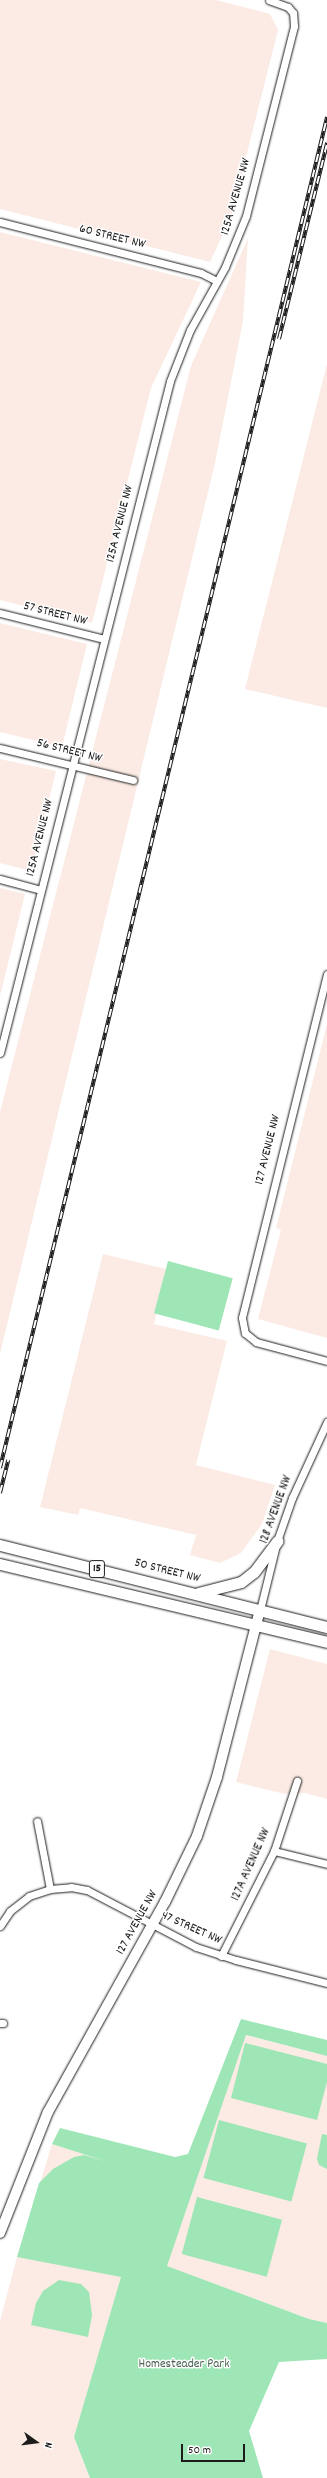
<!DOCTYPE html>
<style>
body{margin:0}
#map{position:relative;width:327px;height:2478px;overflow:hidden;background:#fff;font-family:Dekko,sans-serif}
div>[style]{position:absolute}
.built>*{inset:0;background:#fbebe4}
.green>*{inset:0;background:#9ee6b5;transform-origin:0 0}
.roads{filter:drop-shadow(0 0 1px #1c1c1c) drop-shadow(0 0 1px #1c1c1c)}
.street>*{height:7px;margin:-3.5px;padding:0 3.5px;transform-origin:3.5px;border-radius:3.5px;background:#fff}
.secondary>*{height:10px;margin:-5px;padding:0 5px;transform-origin:5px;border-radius:5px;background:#fff}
.primary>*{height:11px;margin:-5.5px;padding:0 5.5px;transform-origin:5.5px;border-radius:5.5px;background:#fff}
.rail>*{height:4px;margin-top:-2px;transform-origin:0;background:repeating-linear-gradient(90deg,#fff 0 8px,#1c1c1c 0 16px);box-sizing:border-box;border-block:1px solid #1c1c1c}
span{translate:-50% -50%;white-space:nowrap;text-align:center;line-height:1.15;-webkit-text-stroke:3px #fff;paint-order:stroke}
.shield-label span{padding:1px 3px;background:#fff;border:1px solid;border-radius:3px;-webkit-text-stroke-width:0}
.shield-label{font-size:12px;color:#1c1c1c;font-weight:700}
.street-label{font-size:13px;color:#1c1c1c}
.park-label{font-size:13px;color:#4a6352}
.north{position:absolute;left:16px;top:2422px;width:40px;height:40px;-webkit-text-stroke:3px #fff;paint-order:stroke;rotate:104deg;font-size:11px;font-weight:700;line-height:16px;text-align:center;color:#1c1c1c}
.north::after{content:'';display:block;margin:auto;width:14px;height:18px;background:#1c1c1c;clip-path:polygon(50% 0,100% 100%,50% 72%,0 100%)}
.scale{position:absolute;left:181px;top:2444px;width:64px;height:18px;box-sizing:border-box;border:2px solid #1c1c1c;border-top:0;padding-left:5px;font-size:12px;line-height:14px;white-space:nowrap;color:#1c1c1c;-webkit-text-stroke:3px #fff;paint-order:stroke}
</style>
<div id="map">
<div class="built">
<div style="clip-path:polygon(0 0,216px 0,270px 14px,278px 30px,231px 217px,210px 262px,0 209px)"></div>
<div style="clip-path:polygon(0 232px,201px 282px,151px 388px,92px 623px,0 600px)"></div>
<div style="clip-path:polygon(248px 238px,243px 321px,215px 463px,0 1354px,0 1112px,191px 366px)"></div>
<div style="clip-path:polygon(327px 364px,327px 708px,245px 689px)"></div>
<div style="clip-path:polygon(0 623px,87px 644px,62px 747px,0 732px)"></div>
<div style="clip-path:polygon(0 759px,56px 771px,31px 871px,0 863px)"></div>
<div style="clip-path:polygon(0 888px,25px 894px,0 996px)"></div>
<div style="clip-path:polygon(327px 1024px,327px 1338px,258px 1319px,281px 1230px,276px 1228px)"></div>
<div style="clip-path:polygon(103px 1254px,166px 1269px,154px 1324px,227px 1341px,196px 1465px,275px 1485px,262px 1524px,241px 1553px,220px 1563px,190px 1555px,196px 1535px,80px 1508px,78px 1515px,40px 1507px)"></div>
<div style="clip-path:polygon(270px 1649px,327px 1664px,327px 1799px,305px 1793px,285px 1794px,236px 1782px)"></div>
<div style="clip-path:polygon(246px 2035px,327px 2056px,327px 2323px,309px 2319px,166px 2266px)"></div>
<div style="clip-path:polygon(52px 2144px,133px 2170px,127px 2271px,74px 2437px,90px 2478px,0 2478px,0 2321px,17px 2257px)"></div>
</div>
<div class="green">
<div style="left:168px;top:1261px;width:67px;height:54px;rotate:15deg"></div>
<div style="clip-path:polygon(241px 2019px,327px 2040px,327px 2056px,246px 2035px,167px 2266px,309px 2319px,327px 2323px,327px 2359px,279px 2362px,249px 2431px,263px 2478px,90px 2478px,74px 2437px,121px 2277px,17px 2257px,39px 2183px,53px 2169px,74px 2157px,84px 2155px,108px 2162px,52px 2144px,60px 2128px,175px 2157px,188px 2154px)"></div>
<div style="clip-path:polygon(245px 2043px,327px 2064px,327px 2082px,317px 2120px,231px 2098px)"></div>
<div style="left:219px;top:2120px;width:91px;height:60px;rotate:15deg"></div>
<div style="clip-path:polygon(322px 2134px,327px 2135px,327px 2169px,319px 2165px,317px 2159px)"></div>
<div style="left:197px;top:2197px;width:88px;height:59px;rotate:15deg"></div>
<div style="clip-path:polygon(59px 2280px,81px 2284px,89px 2292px,92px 2315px,88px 2337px,31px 2325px,36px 2303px,43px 2291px)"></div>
</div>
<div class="roads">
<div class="street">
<div style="left:0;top:222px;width:207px;rotate:14.2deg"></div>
<div style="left:201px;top:273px;width:18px;rotate:27deg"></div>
<div style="left:0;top:613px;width:107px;rotate:14deg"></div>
<div style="left:0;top:748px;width:137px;rotate:13.5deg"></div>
<div style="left:0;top:879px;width:42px;rotate:15deg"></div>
<div style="left:327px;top:974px;width:354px;rotate:103.9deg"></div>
<div style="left:242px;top:1318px;width:15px;rotate:79deg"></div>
<div style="left:245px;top:1333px;width:14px;rotate:39deg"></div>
<div style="left:256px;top:1342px;width:73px;rotate:15deg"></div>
<div style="left:0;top:1053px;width:693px;rotate:-75.8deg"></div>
<div style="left:170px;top:381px;width:55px;rotate:-68.6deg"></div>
<div style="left:190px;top:330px;width:72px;rotate:-60.9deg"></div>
<div style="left:225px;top:267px;width:55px;rotate:-67.6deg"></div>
<div style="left:246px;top:216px;width:196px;rotate:-75.8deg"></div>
<div style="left:294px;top:26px;width:13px;rotate:-94deg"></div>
<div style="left:293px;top:13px;width:8px;rotate:-130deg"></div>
<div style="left:288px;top:7px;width:20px;rotate:-160deg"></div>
<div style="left:260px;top:1610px;width:71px;rotate:-76.2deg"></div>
<div style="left:277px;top:1541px;width:46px;rotate:-70.8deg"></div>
<div style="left:292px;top:1498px;width:84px;rotate:-65.3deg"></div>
<div style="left:274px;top:1851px;width:55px;rotate:13.8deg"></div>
<div style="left:50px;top:1889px;width:21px;rotate:-5deg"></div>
<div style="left:71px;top:1887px;width:16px;rotate:11deg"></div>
<div style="left:87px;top:1890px;width:123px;rotate:27.6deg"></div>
<div style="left:196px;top:1947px;width:42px;rotate:18deg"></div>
<div style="left:236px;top:1960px;width:94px;rotate:14.2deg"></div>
<div style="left:0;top:1926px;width:18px;rotate:-56deg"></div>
<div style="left:10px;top:1911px;width:24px;rotate:-38deg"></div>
<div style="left:29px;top:1896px;width:22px;rotate:-18deg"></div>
<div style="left:50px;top:1889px;width:69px;rotate:-100.8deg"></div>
<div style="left:221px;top:1956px;width:118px;rotate:-63.2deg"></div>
<div style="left:274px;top:1851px;width:74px;rotate:-71.8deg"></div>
<div style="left:0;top:2023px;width:3px"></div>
</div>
<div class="secondary">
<div style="left:0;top:2233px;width:130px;rotate:-68.4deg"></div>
<div style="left:48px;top:2112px;width:240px;rotate:-60.9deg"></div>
<div style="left:165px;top:1902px;width:73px;rotate:-64.1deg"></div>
<div style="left:197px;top:1836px;width:62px;rotate:-71.3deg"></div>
<div style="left:217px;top:1777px;width:172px;rotate:-75.6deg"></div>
</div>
<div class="primary">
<div style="left:0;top:1545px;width:337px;rotate:14.1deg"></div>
<div style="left:0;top:1564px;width:336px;rotate:13.4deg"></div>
<div style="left:198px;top:1593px;width:44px;rotate:-14.3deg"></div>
<div style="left:241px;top:1582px;width:16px;rotate:-38deg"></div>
<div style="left:254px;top:1572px;width:39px;rotate:-53deg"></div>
</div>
</div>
<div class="rail">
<div style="left:279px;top:339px;width:202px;rotate:-76.2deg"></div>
<div style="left:0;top:1468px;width:1390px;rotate:-76.39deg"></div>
<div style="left:0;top:1493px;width:34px;rotate:-76deg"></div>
</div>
<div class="shield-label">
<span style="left:97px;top:1569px">15</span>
</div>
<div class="street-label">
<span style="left:237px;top:197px;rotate:-74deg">125A AVENUE NW</span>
<span style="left:112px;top:238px;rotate:14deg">60 STREET NW</span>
<span style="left:121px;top:524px;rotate:-76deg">125A AVENUE NW</span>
<span style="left:55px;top:615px;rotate:14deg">57 STREET NW</span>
<span style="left:69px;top:752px;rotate:14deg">56 STREET NW</span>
<span style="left:41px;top:838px;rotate:-76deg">125A AVENUE NW</span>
<span style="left:269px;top:1150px;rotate:-76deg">127 AVENUE NW</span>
<span style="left:277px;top:1510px;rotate:-70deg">128 AVENUE NW</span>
<span style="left:167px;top:1572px;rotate:14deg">50 STREET NW</span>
<span style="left:252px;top:1865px;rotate:-66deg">127A AVENUE NW</span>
<span style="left:138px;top:1923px;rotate:-61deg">127 AVENUE NW</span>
<span style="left:191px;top:1929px;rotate:24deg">47 STREET NW</span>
</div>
<div class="park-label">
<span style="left:184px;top:2365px">Homesteader Park</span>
</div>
<div class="north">N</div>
<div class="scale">50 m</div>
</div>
